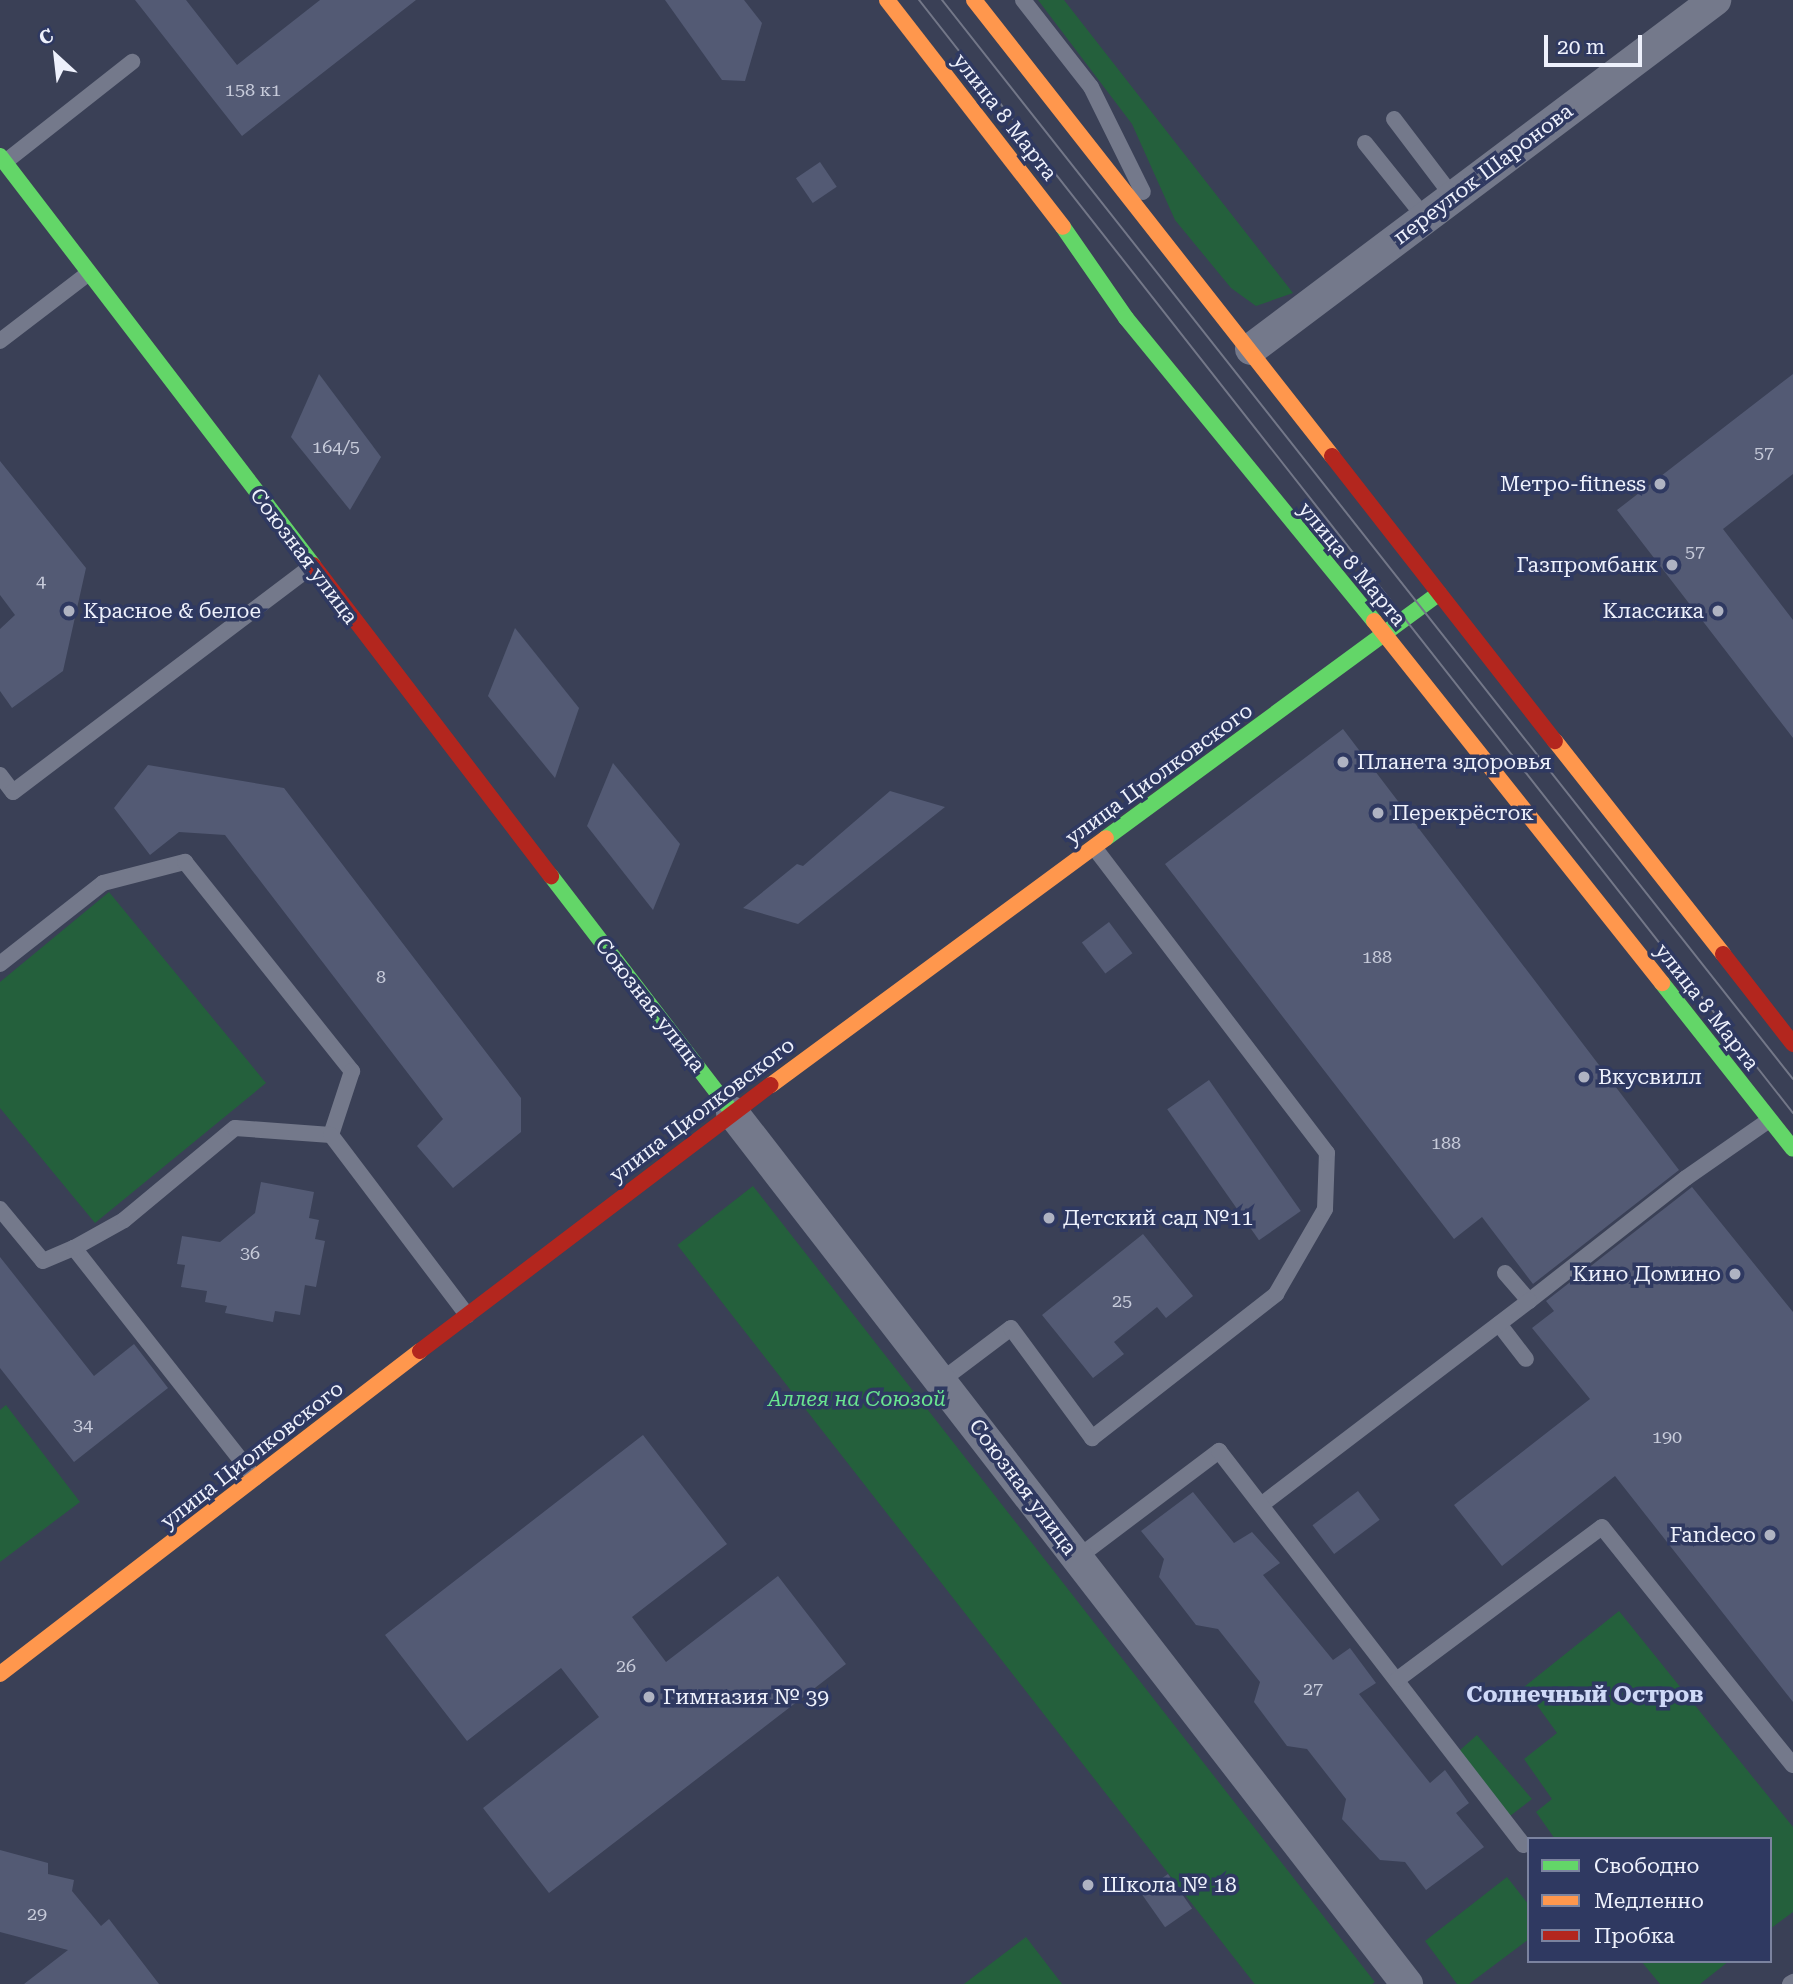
<!DOCTYPE html>
<meta charset="utf-8">
<style>
body{margin:0}
#map{position:relative;width:1793px;height:1984px;overflow:hidden;background:#3a4056;font-family:"Roboto Serif",serif}
div>[style]{position:absolute}
.green>*{inset:0;background:#24603c;transform-origin:0 0}
.building>*{inset:0;background:#535a74;transform-origin:0 0}
.lane>*{height:16px;margin:-8px;padding:0 8px;transform-origin:8px;border-radius:8px;background:#74798b}
.street>*{height:32px;margin:-16px;padding:0 16px;transform-origin:16px;border-radius:16px;background:#74798b}
.fast>*{height:16px;margin:-8px;padding:0 8px;transform-origin:8px;border-radius:8px;background:#63d668}
.slow>*{height:16px;margin:-8px;padding:0 8px;transform-origin:8px;border-radius:8px;background:#ff974d}
.jam>*{height:16px;margin:-8px;padding:0 8px;transform-origin:8px;border-radius:8px;background:#b3261e}
.tram>*{height:2px;margin:-1px;padding:0 1px;transform-origin:1px;border-radius:1px;background:#737788}
.dots>*{width:19px;height:19px;translate:-50% -50%;box-sizing:border-box;border:4px solid #2f3961;border-radius:50%}
span{translate:-50% -50%;white-space:nowrap;text-align:center;line-height:1.15;-webkit-text-stroke:7px #2f3961;paint-order:stroke}
.number-label{font-size:18px;color:#c7cbda}
.number-label span{-webkit-text-stroke-width:0}
.street-label{font-size:21px;color:#eef1fc}
.poi-label{font-size:21px;color:#eef1fc}
.right{translate:-100% -50%;text-align:right}
.left{translate:0 -50%;text-align:left}
.park-label{font-size:21px;color:#69e48f;font-style:italic}
.neighbourhood-label{font-size:23px;color:#cfd9f7;font-weight:700}
.legend{position:absolute;left:1527px;top:1837px;width:245px;height:126px;box-sizing:border-box;background:#2f3961;border:2px solid #7b839f;margin:0;padding:9px 12px;list-style:none;font-size:21px;color:#eef1fc}
.legend li{display:flex;align-items:center;gap:14px;height:35px}
.legend b{width:35px;border:2px solid #7b839f}
.north{position:absolute;left:21px;top:21px;width:70px;height:70px;-webkit-text-stroke:5px #2f3961;paint-order:stroke;rotate:333deg;font-size:19px;font-weight:700;line-height:28px;text-align:center;color:#eef1fc}
.north::after{content:'';display:block;margin:auto;width:24px;height:32px;background:#eef1fc;clip-path:polygon(50% 0,100% 100%,50% 72%,0 100%)}
.scale{position:absolute;left:1544px;top:35px;width:98px;height:32px;box-sizing:border-box;border:4px solid #eef1fc;border-top:0;padding-left:9px;font-size:21px;line-height:24px;white-space:nowrap;color:#eef1fc;-webkit-text-stroke:5px #2f3961;paint-order:stroke}
</style>
<div id="map">
<div class="green">
<div style="clip-path:polygon(1038px 0,1064px 0,1293px 293px,1256px 306px,1231px 288px,1175px 220px,1132px 124px)"></div>
<div style="clip-path:polygon(109px 892px,266px 1083px,95px 1223px,0 1108px,0 982px)"></div>
<div style="left:753px;top:1186px;width:1010px;height:96px;rotate:52deg"></div>
<div style="clip-path:polygon(6px 1405px,80px 1502px,0 1562px,0 1410px)"></div>
<div style="clip-path:polygon(1619px 1611px,1793px 1827px,1793px 1912px,1770px 1929px,1770px 1839px,1555px 1839px,1536px 1812px,1552px 1799px,1524px 1759px,1557px 1733px,1524px 1687px)"></div>
<div style="clip-path:polygon(1477px 1735px,1532px 1799px,1510px 1816px,1459px 1751px)"></div>
<div style="clip-path:polygon(1507px 1877px,1529px 1905px,1529px 1939px,1469px 1984px,1457px 1984px,1425px 1941px)"></div>
<div style="clip-path:polygon(1026px 1937px,1062px 1984px,964px 1984px)"></div>
<div style="clip-path:polygon(1641px 1961px,1729px 1961px,1700px 1984px,1660px 1984px)"></div>
</div>
<div class="building">
<div style="clip-path:polygon(135px 0,186px 0,237px 65px,320px 0,416px 0,242px 136px)"></div>
<div style="clip-path:polygon(665px 0,744px 0,762px 23px,745px 81px,722px 80px)"></div>
<div style="left:820px;top:162px;width:30px;height:29px;rotate:56deg"></div>
<div style="clip-path:polygon(319px 374px,381px 457px,350px 510px,291px 437px)"></div>
<div style="clip-path:polygon(1793px 374px,1793px 474px,1723px 529px,1793px 620px,1793px 738px,1617px 510px)"></div>
<div style="clip-path:polygon(0 461px,86px 568px,63px 671px,12px 708px,0 691px,0 629px,15px 615px,0 595px)"></div>
<div style="clip-path:polygon(515px 628px,579px 708px,555px 778px,488px 696px)"></div>
<div style="clip-path:polygon(1343px 729px,1679px 1170px,1533px 1284px,1482px 1217px,1454px 1239px,1165px 864px)"></div>
<div style="clip-path:polygon(613px 763px,680px 844px,653px 910px,587px 826px)"></div>
<div style="clip-path:polygon(148px 765px,284px 788px,521px 1098px,521px 1132px,453px 1188px,417px 1146px,443px 1119px,225px 835px,179px 832px,150px 855px,114px 808px)"></div>
<div style="clip-path:polygon(890px 791px,945px 807px,798px 924px,743px 908px,797px 864px,803px 866px)"></div>
<div style="left:1109px;top:922px;width:39px;height:34px;rotate:53deg"></div>
<div style="left:1209px;top:1080px;width:160px;height:51px;rotate:55deg"></div>
<div style="clip-path:polygon(261px 1182px,314px 1192px,309px 1218px,319px 1220px,315px 1239px,325px 1241px,316px 1287px,305px 1285px,300px 1315px,275px 1311px,273px 1322px,225px 1313px,227px 1306px,205px 1302px,207px 1291px,181px 1287px,185px 1265px,177px 1264px,182px 1236px,220px 1242px,255px 1213px)"></div>
<div style="clip-path:polygon(1692px 1187px,1793px 1312px,1793px 1702px,1615px 1476px,1502px 1566px,1454px 1505px,1590px 1399px,1532px 1328px,1554px 1311px,1546px 1301px)"></div>
<div style="clip-path:polygon(1143px 1234px,1193px 1296px,1166px 1318px,1157px 1307px,1114px 1342px,1124px 1354px,1093px 1378px,1042px 1315px)"></div>
<div style="clip-path:polygon(0 1257px,94px 1376px,134px 1344px,168px 1388px,74px 1462px,0 1368px)"></div>
<div style="clip-path:polygon(643px 1435px,727px 1544px,632px 1617px,666px 1662px,778px 1576px,846px 1664px,549px 1893px,483px 1808px,599px 1717px,561px 1668px,467px 1741px,385px 1635px)"></div>
<div style="left:1358px;top:1491px;width:36px;height:57px;rotate:53deg"></div>
<div style="clip-path:polygon(1193px 1492px,1234px 1543px,1252px 1532px,1280px 1563px,1263px 1575px,1333px 1660px,1350px 1648px,1376px 1683px,1359px 1694px,1430px 1783px,1445px 1770px,1469px 1803px,1456px 1813px,1484px 1847px,1426px 1890px,1405px 1862px,1380px 1860px,1342px 1819px,1346px 1799px,1307px 1749px,1287px 1746px,1254px 1702px,1260px 1682px,1218px 1629px,1196px 1625px,1159px 1577px,1164px 1559px,1141px 1531px)"></div>
<div style="clip-path:polygon(0 1850px,48px 1863px,48px 1874px,74px 1880px,72px 1891px,101px 1926px,109px 1919px,159px 1984px,24px 1984px,68px 1950px,0 1932px)"></div>
<div style="left:1168px;top:1874px;width:42px;height:33px;rotate:55deg"></div>
</div>
<div class="lane">
<div style="left:1023px;top:0;width:110px;rotate:52deg"></div>
<div style="left:1091px;top:87px;width:117px;rotate:63.7deg"></div>
<div style="left:1394px;top:119px;width:99px;rotate:52.8deg"></div>
<div style="left:1365px;top:143px;width:99px;rotate:51.2deg"></div>
<div style="left:5px;top:162px;width:162px;rotate:-38.2deg"></div>
<div style="left:0;top:341px;width:112px;rotate:-37.4deg"></div>
<div style="left:0;top:775px;width:21px;rotate:53deg"></div>
<div style="left:13px;top:792px;width:375px;rotate:-37.1deg"></div>
<div style="left:0;top:964px;width:131px;rotate:-38.2deg"></div>
<div style="left:103px;top:883px;width:85px;rotate:-14.4deg"></div>
<div style="left:185px;top:862px;width:268px;rotate:51.4deg"></div>
<div style="left:352px;top:1071px;width:67px;rotate:108.2deg"></div>
<div style="left:0;top:1209px;width:67px;rotate:50.4deg"></div>
<div style="left:43px;top:1261px;width:34px;rotate:-23deg"></div>
<div style="left:1505px;top:1273px;width:37px;rotate:49deg"></div>
<div style="left:1529px;top:1301px;width:199px;rotate:-38.1deg"></div>
<div style="left:1686px;top:1178px;width:101px;rotate:-34.9deg"></div>
<div style="left:1499px;top:1324px;width:44px;rotate:52.4deg"></div>
<div style="left:942px;top:1380px;width:86px;rotate:-37deg"></div>
<div style="left:1011px;top:1328px;width:137px;rotate:53.6deg"></div>
<div style="left:1092px;top:1438px;width:234px;rotate:-38deg"></div>
<div style="left:1276px;top:1294px;width:98px;rotate:-60deg"></div>
<div style="left:1325px;top:1209px;width:56px;rotate:-88deg"></div>
<div style="left:1327px;top:1153px;width:383px;rotate:-127.3deg"></div>
<div style="left:255px;top:1478px;width:293px;rotate:-128.2deg"></div>
<div style="left:74px;top:1248px;width:57px;rotate:-29.2deg"></div>
<div style="left:124px;top:1220px;width:144px;rotate:-39.7deg"></div>
<div style="left:235px;top:1128px;width:96px;rotate:4.2deg"></div>
<div style="left:331px;top:1135px;width:226px;rotate:52.9deg"></div>
<div style="left:1261px;top:1505px;width:337px;rotate:-37.3deg"></div>
<div style="left:1077px;top:1558px;width:178px;rotate:-37deg"></div>
<div style="left:1219px;top:1451px;width:498px;rotate:52.3deg"></div>
<div style="left:1398px;top:1679px;width:254px;rotate:-36.7deg"></div>
<div style="left:1602px;top:1527px;width:305px;rotate:51.3deg"></div>
<div style="left:1790px;top:1984px;width:4px;rotate:-34deg"></div>
</div>
<div class="street">
<div style="left:1251px;top:349px;width:581px;rotate:-36.95deg"></div>
<div style="left:732px;top:1112px;width:1103px;rotate:52.26deg"></div>
</div>
<div class="fast">
<div style="left:0;top:156px;width:515px;rotate:52.57deg"></div>
<div style="left:1063px;top:227px;width:111px;rotate:55.3deg"></div>
<div style="left:1126px;top:318px;width:392px;rotate:50.7deg"></div>
<div style="left:1106px;top:838px;width:413px;rotate:-36.3deg"></div>
<div style="left:551px;top:876px;width:297px;rotate:52.5deg"></div>
<div style="left:1662px;top:983px;width:211px;rotate:51.7deg"></div>
</div>
<div class="slow">
<div style="left:887px;top:0;width:287px;rotate:52.2deg"></div>
<div style="left:974px;top:0;width:580px;rotate:51.86deg"></div>
<div style="left:1374px;top:621px;width:463px;rotate:51.5deg"></div>
<div style="left:1555px;top:741px;width:271px;rotate:51.7deg"></div>
<div style="left:771px;top:1085px;width:416px;rotate:-36.4deg"></div>
<div style="left:0;top:1674px;width:530px;rotate:-37.56deg"></div>
</div>
<div class="jam">
<div style="left:1332px;top:456px;width:362px;rotate:52deg"></div>
<div style="left:313px;top:565px;width:392px;rotate:52.6deg"></div>
<div style="left:1723px;top:954px;width:114px;rotate:52.1deg"></div>
<div style="left:420px;top:1351px;width:440px;rotate:-37.2deg"></div>
</div>
<div class="tram">
<div style="left:919px;top:0;width:1415px;rotate:51.86deg"></div>
<div style="left:942px;top:0;width:1374px;rotate:51.74deg"></div>
</div>
<div class="dots">
<div style="left:1660px;top:484px;background:#afb3c2"></div>
<div style="left:1672px;top:565px;background:#afb3c2"></div>
<div style="left:69px;top:611px;background:#afb3c2"></div>
<div style="left:1718px;top:611px;background:#afb3c2"></div>
<div style="left:1343px;top:762px;background:#afb3c2"></div>
<div style="left:1378px;top:813px;background:#afb3c2"></div>
<div style="left:1584px;top:1077px;background:#afb3c2"></div>
<div style="left:1049px;top:1218px;background:#afb3c2"></div>
<div style="left:1735px;top:1274px;background:#afb3c2"></div>
<div style="left:1770px;top:1535px;background:#afb3c2"></div>
<div style="left:649px;top:1697px;background:#afb3c2"></div>
<div style="left:1088px;top:1885px;background:#afb3c2"></div>
</div>
<div class="number-label">
<span style="left:253px;top:90px">158 к1</span>
<span style="left:336px;top:447px">164/5</span>
<span style="left:1764px;top:453px">57</span>
<span style="left:1695px;top:552px">57</span>
<span style="left:41px;top:581px">4</span>
<span style="left:1377px;top:957px">188</span>
<span style="left:381px;top:977px">8</span>
<span style="left:1446px;top:1143px">188</span>
<span style="left:250px;top:1253px">36</span>
<span style="left:1122px;top:1301px">25</span>
<span style="left:83px;top:1425px">34</span>
<span style="left:1667px;top:1437px">190</span>
<span style="left:626px;top:1666px">26</span>
<span style="left:1313px;top:1689px">27</span>
<span style="left:37px;top:1914px">29</span>
</div>
<div class="street-label">
<span style="left:1005px;top:117px;rotate:52deg">улица 8 Марта</span>
<span style="left:1483px;top:174px;rotate:-37deg">переулок Шаронова</span>
<span style="left:304px;top:556px;rotate:53deg">Союзная улица</span>
<span style="left:1352px;top:564px;rotate:50deg">улица 8 Марта</span>
<span style="left:1159px;top:774px;rotate:-36deg">улица Циолковского</span>
<span style="left:650px;top:1005px;rotate:52deg">Союзная улица</span>
<span style="left:1707px;top:1007px;rotate:52deg">улица 8 Марта</span>
<span style="left:702px;top:1110px;rotate:-37deg">улица Циолковского</span>
<span style="left:252px;top:1455px;rotate:-38deg">улица Циолковского</span>
<span style="left:1023px;top:1487px;rotate:53deg">Союзная улица</span>
</div>
<div class="poi-label">
<span class="right" style="left:1646px;top:484px">Метро-fitness</span>
<span class="right" style="left:1658px;top:565px">Газпромбанк</span>
<span class="left" style="left:83px;top:611px">Красное &amp; белое</span>
<span class="right" style="left:1704px;top:611px">Классика</span>
<span class="left" style="left:1357px;top:762px">Планета здоровья</span>
<span class="left" style="left:1392px;top:813px">Перекрёсток</span>
<span class="left" style="left:1598px;top:1077px">Вкусвилл</span>
<span class="left" style="left:1063px;top:1218px">Детский сад №11</span>
<span class="right" style="left:1721px;top:1274px">Кино Домино</span>
<span class="right" style="left:1756px;top:1535px">Fandeco</span>
<span class="left" style="left:663px;top:1697px">Гимназия № 39</span>
<span class="left" style="left:1102px;top:1885px">Школа № 18</span>
</div>
<div class="park-label">
<span style="left:857px;top:1399px">Аллея на Союзой</span>
</div>
<div class="neighbourhood-label">
<span style="left:1585px;top:1695px">Солнечный Остров</span>
</div>
<ul class="legend">
<li><b style="height:9px;background:#63d668"></b>Свободно</li>
<li><b style="height:9px;background:#ff974d"></b>Медленно</li>
<li><b style="height:9px;background:#b3261e"></b>Пробка</li>
</ul>
<div class="north">С</div>
<div class="scale">20 m</div>
</div>
